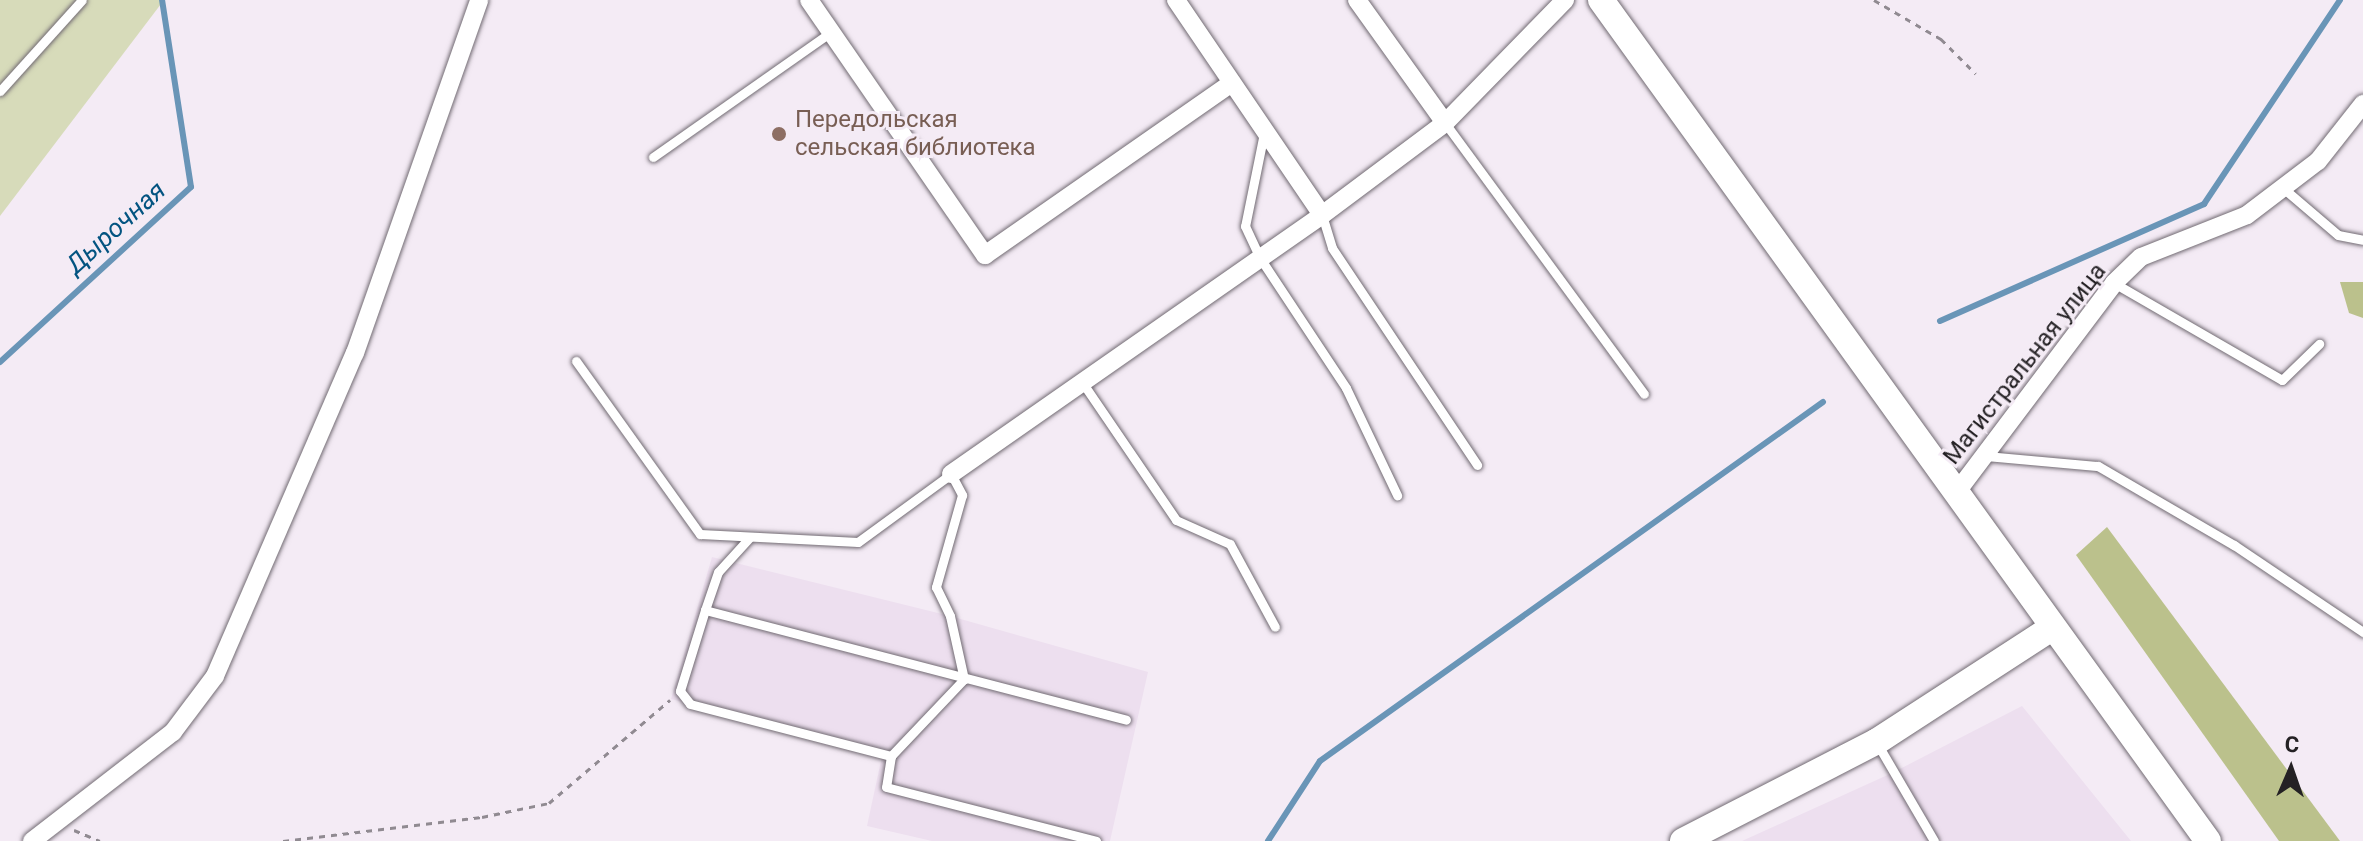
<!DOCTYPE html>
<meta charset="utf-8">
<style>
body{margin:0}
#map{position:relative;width:2363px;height:841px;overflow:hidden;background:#f4ebf5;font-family:Roboto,sans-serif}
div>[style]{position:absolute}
.built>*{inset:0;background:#eddfef}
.green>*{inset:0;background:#d7dbba}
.forest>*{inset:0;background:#bbc18c}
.stream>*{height:6px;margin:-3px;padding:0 3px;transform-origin:3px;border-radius:3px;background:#6995b7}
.path>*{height:3px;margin-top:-1.5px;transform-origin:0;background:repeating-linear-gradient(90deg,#908a91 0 6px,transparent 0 12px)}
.roads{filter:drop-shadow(0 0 2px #716a72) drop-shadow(0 0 2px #716a72)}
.lane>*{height:9px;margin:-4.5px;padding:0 4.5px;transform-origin:4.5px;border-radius:4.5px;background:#fff}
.street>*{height:18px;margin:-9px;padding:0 9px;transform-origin:9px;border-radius:9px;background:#fff}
.secondary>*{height:26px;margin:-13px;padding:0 13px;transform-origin:13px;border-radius:13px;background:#fff}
.dots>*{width:22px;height:22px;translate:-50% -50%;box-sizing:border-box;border:4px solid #f4ebf5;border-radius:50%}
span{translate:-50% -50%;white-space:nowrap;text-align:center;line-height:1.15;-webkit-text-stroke:6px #f4ebf5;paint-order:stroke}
.education-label{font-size:24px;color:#785e54}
.left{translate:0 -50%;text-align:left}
.street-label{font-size:24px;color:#242124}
.water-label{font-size:26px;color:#035481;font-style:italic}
.north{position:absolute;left:2251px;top:729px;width:80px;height:80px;-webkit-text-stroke:6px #f4ebf5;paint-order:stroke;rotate:2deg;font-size:22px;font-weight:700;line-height:32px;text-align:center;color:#242124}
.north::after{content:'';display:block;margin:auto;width:28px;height:36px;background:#242124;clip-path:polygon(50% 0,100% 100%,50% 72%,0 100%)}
</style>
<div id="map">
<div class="built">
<div style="clip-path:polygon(712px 557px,950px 616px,1148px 672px,1110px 841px,932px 841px,867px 826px,882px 756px,671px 699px)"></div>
<div style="clip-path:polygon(2022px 706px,2131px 841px,1742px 841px,1892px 773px)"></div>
</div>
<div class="green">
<div style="clip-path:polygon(0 0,164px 0,0 216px)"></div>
</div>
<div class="forest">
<div style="clip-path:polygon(2340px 282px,2363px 282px,2363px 318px,2349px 313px)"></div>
<div style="clip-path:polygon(2107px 527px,2340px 841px,2279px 841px,2076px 555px)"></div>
</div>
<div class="stream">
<div style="left:1940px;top:321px;width:289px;rotate:-23.9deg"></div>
<div style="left:2204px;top:204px;width:245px;rotate:-56.3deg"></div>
<div style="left:0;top:362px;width:259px;rotate:-42.5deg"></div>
<div style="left:191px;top:187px;width:189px;rotate:-98.8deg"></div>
<div style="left:1268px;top:841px;width:95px;rotate:-57deg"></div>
<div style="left:1320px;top:761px;width:618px;rotate:-35.52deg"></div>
</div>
<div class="path">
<div style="left:1874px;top:0;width:78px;rotate:30.2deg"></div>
<div style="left:1941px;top:39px;width:49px;rotate:45deg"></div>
<div style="left:74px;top:830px;width:28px;rotate:23deg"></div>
<div style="left:283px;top:841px;width:200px;rotate:-6.9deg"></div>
<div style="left:482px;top:817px;width:68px;rotate:-11.8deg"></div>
<div style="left:549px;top:803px;width:159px;rotate:-40.4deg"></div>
</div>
<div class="roads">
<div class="lane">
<div style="left:0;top:91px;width:122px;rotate:-48deg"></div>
<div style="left:1445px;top:123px;width:336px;rotate:53.7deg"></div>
<div style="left:1264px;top:133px;width:95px;rotate:101.5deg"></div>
<div style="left:1245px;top:226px;width:35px;rotate:65deg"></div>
<div style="left:1260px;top:258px;width:156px;rotate:56.5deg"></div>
<div style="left:1346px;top:388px;width:119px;rotate:64.5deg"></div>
<div style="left:653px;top:157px;width:218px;rotate:-35.1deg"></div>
<div style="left:2283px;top:188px;width:72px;rotate:40.5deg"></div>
<div style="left:2338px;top:235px;width:25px;rotate:11deg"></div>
<div style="left:1322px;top:215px;width:34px;rotate:73deg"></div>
<div style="left:1332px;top:248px;width:261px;rotate:56.2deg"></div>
<div style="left:2114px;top:283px;width:194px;rotate:30deg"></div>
<div style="left:2282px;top:380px;width:52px;rotate:-44.2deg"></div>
<div style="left:576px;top:361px;width:213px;rotate:54.4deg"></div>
<div style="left:700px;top:534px;width:158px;rotate:2.9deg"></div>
<div style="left:858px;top:542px;width:115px;rotate:-36.2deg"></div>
<div style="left:951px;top:474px;width:24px;rotate:62deg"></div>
<div style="left:962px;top:495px;width:96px;rotate:105.8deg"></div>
<div style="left:936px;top:587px;width:32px;rotate:64deg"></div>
<div style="left:950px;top:616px;width:65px;rotate:77.5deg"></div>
<div style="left:964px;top:679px;width:106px;rotate:133.5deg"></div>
<div style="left:1082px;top:382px;width:167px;rotate:55.7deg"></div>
<div style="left:1176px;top:520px;width:59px;rotate:24deg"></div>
<div style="left:1230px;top:544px;width:94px;rotate:61.5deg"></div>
<div style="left:1985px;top:456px;width:113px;rotate:5.1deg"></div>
<div style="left:2098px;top:466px;width:157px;rotate:30.2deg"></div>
<div style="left:2234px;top:545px;width:156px;rotate:34deg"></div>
<div style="left:750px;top:537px;width:47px;rotate:132.4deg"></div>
<div style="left:718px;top:572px;width:40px;rotate:108.9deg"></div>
<div style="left:705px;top:610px;width:435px;rotate:14.6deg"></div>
<div style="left:705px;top:610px;width:85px;rotate:107.2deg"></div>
<div style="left:680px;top:691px;width:16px;rotate:52deg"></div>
<div style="left:690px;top:704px;width:208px;rotate:14.5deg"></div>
<div style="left:891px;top:756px;width:31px;rotate:99deg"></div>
<div style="left:886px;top:787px;width:217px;rotate:14.4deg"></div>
<div style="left:1878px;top:745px;width:111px;rotate:59.7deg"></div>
</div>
<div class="street">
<div style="left:809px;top:0;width:310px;rotate:55.4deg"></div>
<div style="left:985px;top:255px;width:301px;rotate:-34.9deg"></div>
<div style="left:1176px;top:0;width:260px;rotate:55.8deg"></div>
<div style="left:1357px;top:0;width:151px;rotate:54.4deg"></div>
<div style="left:951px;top:474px;width:452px;rotate:-34.9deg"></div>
<div style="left:1322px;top:215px;width:154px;rotate:-36.8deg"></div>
<div style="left:1445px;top:123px;width:172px;rotate:-45.7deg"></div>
<div style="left:1956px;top:493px;width:263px;rotate:-53deg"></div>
<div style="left:2114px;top:283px;width:37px;rotate:-44deg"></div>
<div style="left:2141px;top:257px;width:114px;rotate:-21.6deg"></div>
<div style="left:2247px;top:215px;width:89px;rotate:-37.3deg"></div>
<div style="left:2318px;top:161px;width:73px;rotate:-51.7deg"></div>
<div style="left:32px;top:841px;width:178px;rotate:-37.7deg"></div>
<div style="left:173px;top:732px;width:70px;rotate:-53.1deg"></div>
<div style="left:215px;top:676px;width:352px;rotate:-66.6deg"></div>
<div style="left:355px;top:353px;width:374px;rotate:-70.6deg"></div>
</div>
<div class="secondary">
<div style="left:1601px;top:0;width:1037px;rotate:54.18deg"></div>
<div style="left:1683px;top:841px;width:217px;rotate:-27.2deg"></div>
<div style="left:1876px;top:742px;width:211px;rotate:-33deg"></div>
</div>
</div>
<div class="dots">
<div style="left:779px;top:134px;background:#8d6e63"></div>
</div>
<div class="education-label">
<span class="left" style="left:795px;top:134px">Передольская<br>сельская библиотека</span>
</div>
<div class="street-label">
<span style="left:2025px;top:364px;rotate:-52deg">Магистральная улица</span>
</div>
<div class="water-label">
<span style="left:116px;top:228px;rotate:-42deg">Дырочная</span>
</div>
<div class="north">С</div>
</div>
